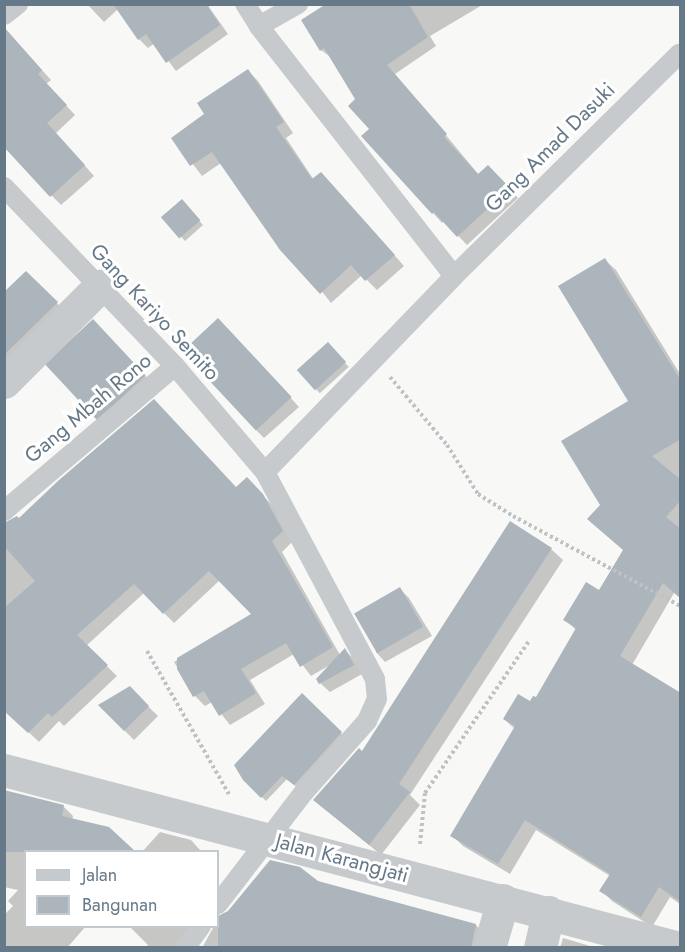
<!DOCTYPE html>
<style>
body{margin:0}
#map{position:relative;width:685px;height:952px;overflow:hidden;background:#f8f8f6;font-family:Jost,sans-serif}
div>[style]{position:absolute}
.shadow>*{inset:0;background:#0003;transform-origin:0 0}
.building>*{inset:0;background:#acb5bb;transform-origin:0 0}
.path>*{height:4px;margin-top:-2px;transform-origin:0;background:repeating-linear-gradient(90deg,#bfc2c4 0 3px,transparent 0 6px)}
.service>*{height:20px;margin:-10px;padding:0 10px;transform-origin:10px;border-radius:10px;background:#c6cacd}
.minor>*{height:33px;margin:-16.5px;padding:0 16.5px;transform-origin:16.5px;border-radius:16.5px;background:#c6cacd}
.tertiary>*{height:33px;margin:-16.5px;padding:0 16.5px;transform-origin:16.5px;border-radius:16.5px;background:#c6cacd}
span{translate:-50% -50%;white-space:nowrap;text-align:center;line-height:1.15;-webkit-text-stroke:6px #fff;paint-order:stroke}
.street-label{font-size:21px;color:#667988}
.frame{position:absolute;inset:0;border:6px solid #667988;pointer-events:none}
.legend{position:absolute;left:24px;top:850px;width:195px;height:78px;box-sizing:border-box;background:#fff;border:2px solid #c2c9cf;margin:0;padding:8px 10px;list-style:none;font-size:18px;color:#667988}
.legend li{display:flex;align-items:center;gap:12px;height:30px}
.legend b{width:30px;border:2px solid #c2c9cf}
</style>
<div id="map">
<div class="shadow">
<div style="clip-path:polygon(87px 4px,212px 4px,209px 7px,228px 34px,176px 71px,155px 43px,148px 48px,139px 39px,118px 9px,104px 22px)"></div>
<div style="clip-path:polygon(334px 4px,484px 4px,430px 36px,436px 46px,395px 74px,479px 175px,497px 176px,518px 198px,467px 245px,444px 221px,442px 223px,433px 213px,363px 136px,371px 129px,357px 99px,332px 58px,321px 50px)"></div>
<div style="clip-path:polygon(24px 50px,51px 80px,46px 84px,75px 115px,56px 133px,94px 176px,61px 205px,4px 147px)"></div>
<div style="clip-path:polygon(248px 71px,258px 81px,293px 133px,286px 138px,314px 180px,331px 184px,404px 266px,377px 290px,362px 275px,331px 303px,221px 163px,202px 176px,173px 138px,207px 115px)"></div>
<div style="clip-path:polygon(186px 206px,203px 225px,185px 241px,163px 217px)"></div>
<div style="clip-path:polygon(605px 260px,616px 270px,680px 374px,680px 528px,674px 593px,632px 665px,680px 695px,680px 904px,670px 897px,652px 927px,612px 901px,601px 890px,610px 876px,536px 830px,510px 874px,463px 846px,452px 835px,515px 729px,504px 719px,536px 699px,577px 631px,565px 619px,599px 592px,624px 551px,602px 505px,630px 402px)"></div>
<div style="clip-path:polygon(26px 273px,66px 312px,4px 375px,4px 295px)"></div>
<div style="clip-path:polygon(228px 329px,299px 407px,264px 438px,255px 429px)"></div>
<div style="clip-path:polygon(103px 331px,154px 385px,106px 426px,48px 366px)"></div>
<div style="left:328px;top:344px;width:31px;height:39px;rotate:48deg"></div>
<div style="clip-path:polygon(247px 479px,273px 506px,292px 542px,282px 552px,340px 655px,345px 650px,354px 659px,362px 674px,330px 692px,320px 683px,330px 665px,311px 676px,294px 654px,250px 680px,265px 704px,230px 725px,212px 702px,205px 706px,195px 696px,174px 662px,253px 615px,220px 580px,174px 623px,144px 593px,86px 646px,117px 676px,64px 726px,59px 721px,39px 742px,4px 709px,4px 527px,19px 520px,236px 488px)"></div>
<div style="clip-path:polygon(551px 549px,563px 560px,410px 795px,420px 805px,381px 855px,315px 800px,362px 754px)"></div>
<div style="clip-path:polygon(400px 589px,409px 598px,432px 636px,385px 662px,376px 652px)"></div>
<div style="clip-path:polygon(129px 688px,158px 716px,134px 740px,100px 706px)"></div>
<div style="clip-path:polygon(302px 695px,345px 737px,299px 789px,287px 779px,266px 801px,244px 779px)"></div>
<div style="clip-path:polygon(4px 792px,63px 806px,73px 816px,72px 820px,26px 852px,26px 926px,86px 926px,67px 948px,4px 948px,4px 915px,13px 906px,8px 901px,18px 890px,4px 887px)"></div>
<div style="clip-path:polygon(160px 832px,191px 840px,200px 850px,142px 852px)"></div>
<div style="clip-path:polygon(227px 914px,229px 948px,202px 948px,214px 926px,218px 926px,218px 917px)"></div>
<div style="clip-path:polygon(476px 925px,485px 935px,481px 948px,268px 948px)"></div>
<div style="clip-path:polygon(129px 926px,205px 926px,189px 948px,145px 948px,148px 945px)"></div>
<div style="clip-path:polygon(563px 938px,597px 948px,560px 948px)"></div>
</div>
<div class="building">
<div style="clip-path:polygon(113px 4px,206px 4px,220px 25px,166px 63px,146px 34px,138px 40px)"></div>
<div style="clip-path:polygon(326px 4px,409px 4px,428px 37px,387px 65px,447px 134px,444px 137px,478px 174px,488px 165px,510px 188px,457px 237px,434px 212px,432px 214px,361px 136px,369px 129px,348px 106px,355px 99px,324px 48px,320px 51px,301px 20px)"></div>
<div style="clip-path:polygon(4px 27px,42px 70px,38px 74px,67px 105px,47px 123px,85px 165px,50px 197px,4px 147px)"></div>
<div style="clip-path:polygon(248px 69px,284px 122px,276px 127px,312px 179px,321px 172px,395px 255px,365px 281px,351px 265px,320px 294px,280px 250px,212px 152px,190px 166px,171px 138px,204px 114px,197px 103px)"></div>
<div style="left:182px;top:199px;width:28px;height:28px;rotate:49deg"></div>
<div style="clip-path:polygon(605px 258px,681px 381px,681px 439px,652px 456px,681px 480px,681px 500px,666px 517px,681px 529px,681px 599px,663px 583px,620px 656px,681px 693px,681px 902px,659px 887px,641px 917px,599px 891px,610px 874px,525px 820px,498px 864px,450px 836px,515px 726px,503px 719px,518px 694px,530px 701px,533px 696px,536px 697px,576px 628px,563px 620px,586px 582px,599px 590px,623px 550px,587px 519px,600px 505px,561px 441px,628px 401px,558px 286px)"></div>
<div style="clip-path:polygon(26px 271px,58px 302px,4px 355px,4px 292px)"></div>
<div style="left:218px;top:318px;width:108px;height:49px;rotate:47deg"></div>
<div style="left:93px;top:319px;width:77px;height:66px;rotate:47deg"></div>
<div style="left:328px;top:342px;width:27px;height:42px;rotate:48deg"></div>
<div style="clip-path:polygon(154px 399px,236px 487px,247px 477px,263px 494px,283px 531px,272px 541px,333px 647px,300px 667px,286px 643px,241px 669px,256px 693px,219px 716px,204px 691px,193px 697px,177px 669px,177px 658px,251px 614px,209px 571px,163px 614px,134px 584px,77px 635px,108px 665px,52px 717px,48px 713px,28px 733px,4px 711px,4px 608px,35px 581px,4px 546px,4px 523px,17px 516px,19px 518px,59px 480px)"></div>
<div style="clip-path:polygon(510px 521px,552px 548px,399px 784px,410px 792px,369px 845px,313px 800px,359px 748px,362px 751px)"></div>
<div style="left:400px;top:587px;width:46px;height:53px;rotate:60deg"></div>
<div style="clip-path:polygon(345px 648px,354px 665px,319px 684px,316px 679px)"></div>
<div style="clip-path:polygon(130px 686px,149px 706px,124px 731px,98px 705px)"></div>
<div style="clip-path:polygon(302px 693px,342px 732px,294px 785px,282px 776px,261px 798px,243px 780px,234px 765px)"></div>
<div style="clip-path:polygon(4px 790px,64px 805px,62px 816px,109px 827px,136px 852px,4px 852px)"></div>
<div style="clip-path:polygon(270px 860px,300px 867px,318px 881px,476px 924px,471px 948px,218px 948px,218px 916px,228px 911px)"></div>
</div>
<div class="path">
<div style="left:390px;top:377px;width:89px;rotate:50deg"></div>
<div style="left:447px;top:445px;width:58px;rotate:57.7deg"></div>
<div style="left:478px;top:494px;width:41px;rotate:32.2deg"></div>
<div style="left:513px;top:516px;width:190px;rotate:28.3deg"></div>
<div style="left:147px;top:651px;width:167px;rotate:60.2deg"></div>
<div style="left:420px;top:844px;width:51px;rotate:-84.4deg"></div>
<div style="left:425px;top:793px;width:184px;rotate:-55.6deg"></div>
</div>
<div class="service">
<div style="left:4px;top:15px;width:18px;rotate:-38deg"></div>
<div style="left:259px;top:26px;width:45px;rotate:-29.4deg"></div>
<div style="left:4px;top:187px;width:248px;rotate:46.3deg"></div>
<div style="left:175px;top:366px;width:139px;rotate:49.7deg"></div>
<div style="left:454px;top:276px;width:317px;rotate:-44.6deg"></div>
<div style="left:4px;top:511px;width:224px;rotate:-40.3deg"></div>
<div style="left:218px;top:904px;width:141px;rotate:-52.5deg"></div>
<div style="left:304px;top:792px;width:95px;rotate:-48.4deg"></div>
<div style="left:367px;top:721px;width:24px;rotate:-66deg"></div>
<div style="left:377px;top:699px;width:20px;rotate:-96deg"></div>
<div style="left:375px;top:679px;width:234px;rotate:-118deg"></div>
<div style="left:265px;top:472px;width:272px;rotate:-46deg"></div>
<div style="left:454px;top:276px;width:317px;rotate:-128deg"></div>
<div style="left:259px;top:26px;width:26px;rotate:-122deg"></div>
<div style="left:185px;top:948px;width:27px;rotate:-54deg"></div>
</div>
<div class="minor">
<div style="left:4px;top:382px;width:136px;rotate:-45deg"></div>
<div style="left:489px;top:948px;width:50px;rotate:-73.7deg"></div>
<div style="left:540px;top:948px;width:37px;rotate:-77deg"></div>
</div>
<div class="tertiary">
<div style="left:4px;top:770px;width:698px;rotate:14.77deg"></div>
</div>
<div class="street-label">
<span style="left:550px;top:147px;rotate:-45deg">Gang Amad Dasuki</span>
<span style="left:155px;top:312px;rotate:47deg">Gang Kariyo Semito</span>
<span style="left:88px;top:408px;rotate:-40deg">Gang Mbah Rono</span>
<span style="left:342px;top:858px;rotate:15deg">Jalan Karangjati</span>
</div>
<div class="frame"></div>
<ul class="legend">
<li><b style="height:8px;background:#c6cacd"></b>Jalan</li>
<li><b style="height:16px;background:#acb5bb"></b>Bangunan</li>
</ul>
</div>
